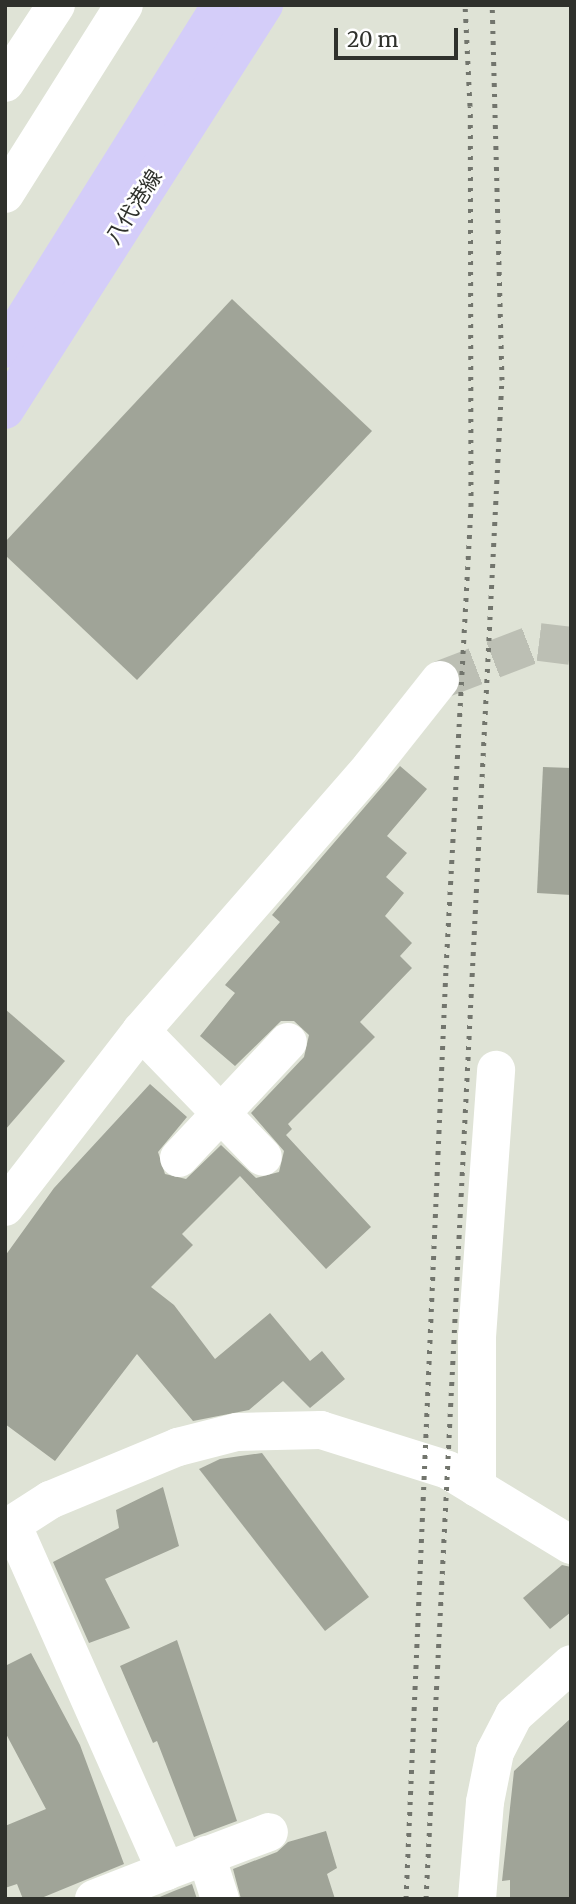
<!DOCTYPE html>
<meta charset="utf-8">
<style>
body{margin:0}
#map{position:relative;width:576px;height:1904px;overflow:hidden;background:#dfe3d6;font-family:Merriweather,"Noto Sans JP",serif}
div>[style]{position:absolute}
.building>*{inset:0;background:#a0a498}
.minor-tunnel>*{height:38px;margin-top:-19px;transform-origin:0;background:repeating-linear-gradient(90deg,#bcbfb4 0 38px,transparent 0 57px)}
.minor>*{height:38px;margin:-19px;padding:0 19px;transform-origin:19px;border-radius:19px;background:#fff}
.major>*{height:38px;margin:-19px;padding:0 19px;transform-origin:19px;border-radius:19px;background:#d4cdf9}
.rail>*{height:5px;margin-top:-2.5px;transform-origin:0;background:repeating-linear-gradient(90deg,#72756d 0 3.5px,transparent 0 10.5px)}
span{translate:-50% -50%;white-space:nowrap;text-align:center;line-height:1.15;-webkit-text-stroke:5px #fff;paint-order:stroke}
.street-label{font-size:21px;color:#2f312c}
.frame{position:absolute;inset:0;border:7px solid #2f312c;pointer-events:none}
.scale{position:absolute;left:334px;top:28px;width:124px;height:32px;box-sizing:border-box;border:4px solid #2f312c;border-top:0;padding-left:9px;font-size:21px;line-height:24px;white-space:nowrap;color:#2f312c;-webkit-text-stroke:5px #fff;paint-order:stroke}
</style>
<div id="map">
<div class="building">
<div style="clip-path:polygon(232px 299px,372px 431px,137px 680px,5px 555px,5px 542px)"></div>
<div style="clip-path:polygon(400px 766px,427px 789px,387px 836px,407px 853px,386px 877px,404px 893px,385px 916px,412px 943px,400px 956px,412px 968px,360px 1022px,375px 1037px,288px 1124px,292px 1129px,286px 1135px,371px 1227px,326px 1269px,240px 1176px,182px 1234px,193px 1245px,151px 1287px,174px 1305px,215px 1359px,270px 1313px,310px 1361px,322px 1351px,345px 1379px,310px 1408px,283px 1381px,249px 1410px,193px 1421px,137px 1354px,55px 1461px,5px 1424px,5px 1256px,54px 1188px,150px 1084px,187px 1117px,158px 1152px,165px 1174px,186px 1179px,221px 1145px,256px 1178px,279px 1172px,284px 1151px,251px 1113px,304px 1057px,309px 1035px,294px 1021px,281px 1021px,235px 1066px,200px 1036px,235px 993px,225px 985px,280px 922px,272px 915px)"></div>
<div style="clip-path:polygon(543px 767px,571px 768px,571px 895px,537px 893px)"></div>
<div style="clip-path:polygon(5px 1009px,65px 1061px,5px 1130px)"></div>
<div style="clip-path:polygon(262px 1453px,369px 1597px,325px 1631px,199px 1469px,220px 1459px)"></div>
<div style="clip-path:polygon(163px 1487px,179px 1546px,105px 1579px,130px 1628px,89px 1643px,53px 1562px,119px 1528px,116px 1510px)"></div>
<div style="clip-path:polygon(562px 1565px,571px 1567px,571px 1612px,550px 1629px,523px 1598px)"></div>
<div style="clip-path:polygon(177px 1640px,237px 1821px,194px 1837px,157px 1741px,153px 1743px,120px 1666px)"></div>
<div style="clip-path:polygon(31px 1653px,80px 1745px,124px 1864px,39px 1899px,23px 1899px,17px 1884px,5px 1888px,5px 1826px,46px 1809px,5px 1732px,5px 1666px)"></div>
<div style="clip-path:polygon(571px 1718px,571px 1899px,510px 1899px,510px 1880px,502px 1881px,514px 1771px)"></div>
<div style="clip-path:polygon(326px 1831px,337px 1868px,327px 1874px,335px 1899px,241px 1899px,233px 1869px,277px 1852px,288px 1842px)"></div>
<div style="clip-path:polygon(192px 1884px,197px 1899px,155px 1899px,174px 1891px)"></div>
</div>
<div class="minor-tunnel">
<div style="left:440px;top:680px;width:106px;rotate:-21deg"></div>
<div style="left:539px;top:642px;width:32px;rotate:7deg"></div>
</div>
<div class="minor">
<div style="left:5px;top:83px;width:93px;rotate:-56.8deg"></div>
<div style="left:5px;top:194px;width:223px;rotate:-57.8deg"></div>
<div style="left:141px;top:1031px;width:175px;rotate:45.9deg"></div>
<div style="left:179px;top:1158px;width:159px;rotate:-46.8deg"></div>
<div style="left:5px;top:1207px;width:222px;rotate:-52.3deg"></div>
<div style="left:141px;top:1031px;width:350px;rotate:-48.9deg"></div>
<div style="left:371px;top:767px;width:111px;rotate:-51.6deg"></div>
<div style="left:477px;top:1488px;width:151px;rotate:-90deg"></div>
<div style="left:477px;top:1337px;width:268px;rotate:-85.9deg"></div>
<div style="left:12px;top:1524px;width:380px;rotate:66.1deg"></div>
<div style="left:166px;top:1871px;width:110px;rotate:-20.7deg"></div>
<div style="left:5px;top:1529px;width:54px;rotate:-32.8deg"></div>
<div style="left:50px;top:1500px;width:139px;rotate:-22.5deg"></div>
<div style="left:178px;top:1447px;width:61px;rotate:-14.3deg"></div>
<div style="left:237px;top:1432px;width:84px;rotate:-1.4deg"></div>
<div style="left:321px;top:1430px;width:133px;rotate:17.5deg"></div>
<div style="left:448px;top:1470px;width:144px;rotate:31.4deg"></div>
<div style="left:206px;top:1855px;width:46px;rotate:72.3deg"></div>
<div style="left:94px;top:1899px;width:77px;rotate:-21.3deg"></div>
<div style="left:477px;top:1899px;width:97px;rotate:-85.3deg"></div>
<div style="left:485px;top:1802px;width:51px;rotate:-78.7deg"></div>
<div style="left:495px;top:1752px;width:42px;rotate:-62.8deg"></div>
<div style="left:514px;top:1715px;width:76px;rotate:-41.8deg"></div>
</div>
<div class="major">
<div style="left:5px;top:349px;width:406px;rotate:-57.9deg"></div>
<div style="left:5px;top:410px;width:481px;rotate:-57.4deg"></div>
</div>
<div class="rail">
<div style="left:406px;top:1899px;width:932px;rotate:-87.54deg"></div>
<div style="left:446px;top:968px;width:463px;rotate:-86.9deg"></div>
<div style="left:471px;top:506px;width:400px;rotate:-90.1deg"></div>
<div style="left:470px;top:106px;width:101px;rotate:-92.8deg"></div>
<div style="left:426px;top:1899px;width:1521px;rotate:-87.14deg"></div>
<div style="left:502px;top:380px;width:375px;rotate:-91.5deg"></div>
</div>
<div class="street-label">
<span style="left:134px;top:207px;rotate:-57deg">八代港線</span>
</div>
<div class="frame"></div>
<div class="scale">20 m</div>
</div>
